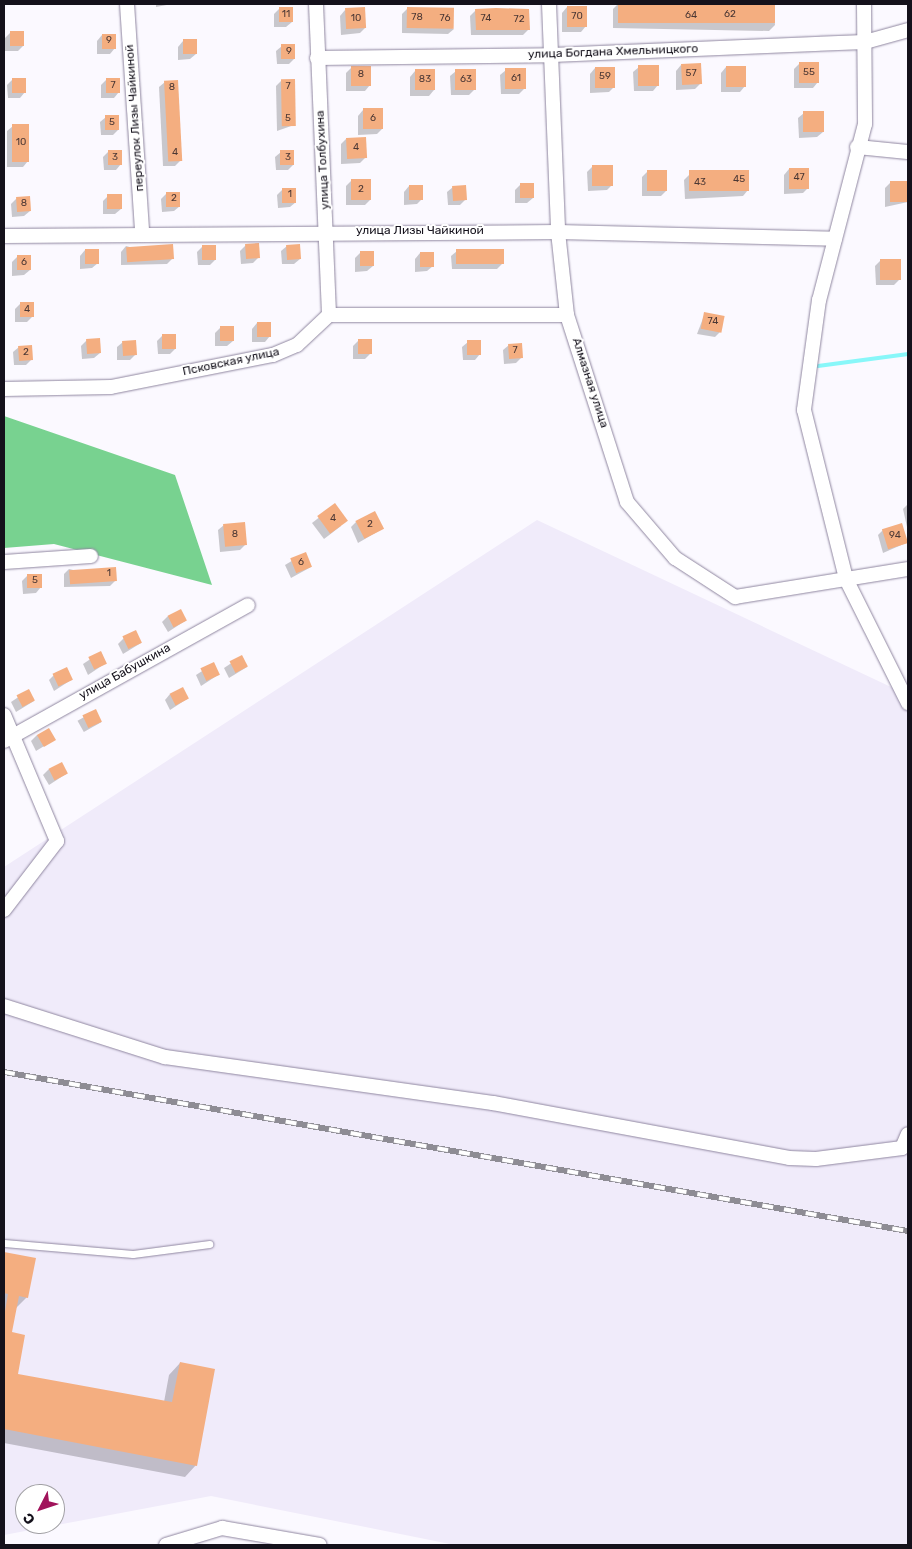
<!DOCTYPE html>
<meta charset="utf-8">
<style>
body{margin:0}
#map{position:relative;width:912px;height:1549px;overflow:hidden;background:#fbf9ff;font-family:Rubik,sans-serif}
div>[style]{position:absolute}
.built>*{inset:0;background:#f0ebfa}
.forest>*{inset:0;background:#78d290}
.shadow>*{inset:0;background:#0003;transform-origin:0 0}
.stream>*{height:4px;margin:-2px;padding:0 2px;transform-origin:2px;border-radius:2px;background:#88f7f9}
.building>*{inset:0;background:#f4ae80;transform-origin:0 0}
.roads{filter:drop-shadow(0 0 1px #8f86a0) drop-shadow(0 0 1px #8f86a0)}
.service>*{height:7px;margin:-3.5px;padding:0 3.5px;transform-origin:3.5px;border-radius:3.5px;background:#fff}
.minor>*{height:14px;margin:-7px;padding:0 7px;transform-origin:7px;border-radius:7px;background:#fff}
.rail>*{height:5.5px;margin-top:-2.75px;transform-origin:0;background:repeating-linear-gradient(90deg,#fff 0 11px,#8e8c94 0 22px);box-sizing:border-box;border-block:1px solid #8e8c94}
span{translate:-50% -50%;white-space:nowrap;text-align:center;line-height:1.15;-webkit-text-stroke:4px #fff;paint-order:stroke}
.number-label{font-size:10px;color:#4c3834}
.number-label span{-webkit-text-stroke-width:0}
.street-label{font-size:12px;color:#14111b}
.frame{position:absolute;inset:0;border:5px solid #14111b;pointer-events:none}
.north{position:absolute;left:15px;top:1484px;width:50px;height:50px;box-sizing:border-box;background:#fff;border:1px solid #a1a0a4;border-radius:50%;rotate:229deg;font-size:14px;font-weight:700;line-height:20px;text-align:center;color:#14111b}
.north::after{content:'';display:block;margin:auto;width:18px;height:22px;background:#a1135b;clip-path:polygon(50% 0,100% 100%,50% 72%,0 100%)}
</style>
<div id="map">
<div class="built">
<div style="clip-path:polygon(evenodd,537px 520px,908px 695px,908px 1545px,455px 1545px,211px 1496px,4px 1535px,4px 867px,537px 520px,25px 1494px,55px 1494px,55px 1524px,25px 1524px,25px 1494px)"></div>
</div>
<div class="forest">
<div style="clip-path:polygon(4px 416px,175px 475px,212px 585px,54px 544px,4px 548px)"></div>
</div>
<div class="shadow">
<div style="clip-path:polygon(156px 4px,172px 4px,156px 7px)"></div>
<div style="clip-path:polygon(618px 4px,774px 6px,775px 25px,769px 31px,613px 28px,613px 9px)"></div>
<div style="clip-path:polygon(567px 7px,586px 26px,581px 32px,562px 32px,562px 13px)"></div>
<div style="clip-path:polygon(279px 9px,292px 22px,286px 27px,274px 27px,274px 14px)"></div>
<div style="clip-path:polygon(407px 9px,454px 29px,448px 34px,402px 33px,402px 14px)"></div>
<div style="clip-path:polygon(345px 10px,365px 28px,360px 33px,341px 35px,340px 16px)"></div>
<div style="clip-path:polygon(476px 10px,528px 30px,523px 35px,471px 35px,470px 16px)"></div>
<div style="clip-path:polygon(10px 33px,23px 46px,18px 51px,5px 51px,5px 38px)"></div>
<div style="clip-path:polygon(102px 35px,115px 48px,110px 54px,97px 54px,97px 41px)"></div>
<div style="clip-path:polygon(183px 41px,196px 54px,190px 59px,178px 60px,178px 47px)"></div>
<div style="clip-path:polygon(282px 46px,295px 58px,289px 64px,277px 64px,276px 51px)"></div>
<div style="clip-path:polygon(799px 64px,818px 82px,813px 88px,794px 88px,794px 69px)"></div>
<div style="clip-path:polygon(681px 65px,700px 84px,695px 89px,676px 90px,676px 71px)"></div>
<div style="clip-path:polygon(639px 67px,658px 85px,653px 91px,634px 91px,633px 72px)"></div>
<div style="clip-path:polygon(726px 67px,745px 86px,740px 92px,721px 92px,721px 73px)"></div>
<div style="clip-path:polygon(351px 68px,370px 85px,365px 91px,346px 91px,346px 73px)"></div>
<div style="clip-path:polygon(595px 68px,614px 87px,609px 92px,590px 93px,590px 74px)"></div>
<div style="clip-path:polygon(506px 70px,525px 88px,519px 94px,501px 94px,500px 75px)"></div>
<div style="clip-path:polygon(415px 71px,434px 90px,429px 96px,410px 96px,410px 77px)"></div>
<div style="clip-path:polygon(456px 71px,475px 89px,469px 95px,451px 95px,450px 76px)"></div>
<div style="clip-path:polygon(13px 79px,25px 92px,20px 98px,8px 98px,7px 85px)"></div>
<div style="clip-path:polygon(106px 80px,119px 92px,114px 98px,101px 98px,101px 85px)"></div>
<div style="clip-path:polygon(281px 81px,294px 125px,277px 131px,276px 86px)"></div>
<div style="clip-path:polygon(165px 82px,181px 160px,175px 166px,163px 166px,159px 87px)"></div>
<div style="clip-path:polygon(363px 110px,382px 129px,377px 134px,358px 135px,358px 116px)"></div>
<div style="clip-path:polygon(804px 113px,823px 132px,817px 137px,799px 138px,798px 118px)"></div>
<div style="clip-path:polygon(106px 117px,119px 129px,113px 135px,101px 135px,100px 122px)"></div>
<div style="clip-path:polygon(13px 126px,28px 161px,23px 167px,7px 167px,7px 131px)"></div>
<div style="clip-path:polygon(346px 139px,365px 158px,360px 163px,341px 164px,341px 144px)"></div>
<div style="clip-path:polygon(109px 151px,121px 164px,116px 170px,104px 170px,103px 157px)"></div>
<div style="clip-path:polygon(281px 152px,294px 164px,288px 170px,276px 170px,275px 157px)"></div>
<div style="clip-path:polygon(593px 166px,612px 185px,607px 190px,588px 191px,587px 172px)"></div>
<div style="clip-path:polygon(789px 169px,808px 188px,803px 193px,784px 194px,784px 175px)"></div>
<div style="clip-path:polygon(648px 171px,667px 190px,661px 196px,642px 196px,642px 177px)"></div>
<div style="clip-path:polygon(690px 174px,748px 190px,743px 196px,685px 199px,684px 180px)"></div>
<div style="clip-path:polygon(351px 181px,371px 199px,365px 205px,346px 205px,346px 186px)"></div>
<div style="clip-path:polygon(908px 182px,908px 202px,885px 207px,885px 188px,890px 183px)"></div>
<div style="clip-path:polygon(520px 185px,533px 198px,527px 203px,515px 203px,515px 190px)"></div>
<div style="clip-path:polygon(409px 186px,422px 199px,417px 204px,404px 205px,404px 192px)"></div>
<div style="clip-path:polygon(453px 187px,466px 199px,460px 205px,448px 205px,447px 192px)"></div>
<div style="clip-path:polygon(283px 189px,296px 202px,290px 207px,278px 208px,277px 195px)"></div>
<div style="clip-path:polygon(167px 193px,180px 206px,174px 211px,162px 212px,161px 199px)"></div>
<div style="clip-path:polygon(108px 196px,121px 209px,115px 214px,103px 214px,103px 201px)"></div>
<div style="clip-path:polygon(17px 198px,30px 211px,24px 216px,12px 217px,11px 204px)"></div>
<div style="clip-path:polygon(246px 245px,258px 258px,253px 263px,241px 264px,240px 251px)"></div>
<div style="clip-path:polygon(126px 246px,172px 259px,167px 264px,121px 265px,121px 252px)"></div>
<div style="clip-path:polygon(203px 246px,216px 259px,210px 265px,198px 265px,197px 252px)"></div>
<div style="clip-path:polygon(287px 246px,300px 259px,294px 264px,282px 264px,281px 251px)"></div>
<div style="clip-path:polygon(85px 250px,98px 263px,92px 268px,80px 269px,80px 256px)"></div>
<div style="clip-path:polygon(457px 251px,503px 263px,497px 269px,452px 269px,451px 256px)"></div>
<div style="clip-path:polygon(360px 253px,373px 266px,367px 271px,355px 272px,355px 258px)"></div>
<div style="clip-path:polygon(420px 253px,433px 266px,427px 271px,415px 272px,415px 259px)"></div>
<div style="clip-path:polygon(17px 257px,30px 270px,24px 275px,12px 276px,12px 262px)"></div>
<div style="clip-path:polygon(881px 260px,900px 279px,894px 285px,876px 285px,875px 266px)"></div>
<div style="clip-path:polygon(20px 304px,33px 316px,27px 322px,15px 322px,15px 309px)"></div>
<div style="clip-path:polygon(705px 313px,720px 332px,715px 337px,697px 334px)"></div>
<div style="clip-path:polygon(257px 323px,270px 336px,265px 342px,252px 342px,252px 329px)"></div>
<div style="clip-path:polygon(220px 328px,233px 341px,227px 346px,215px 346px,215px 333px)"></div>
<div style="clip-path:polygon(163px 335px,176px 348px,170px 354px,158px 354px,157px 341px)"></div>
<div style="clip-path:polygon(87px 340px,100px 353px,94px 358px,82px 359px,81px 346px)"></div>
<div style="clip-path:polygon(358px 341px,371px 353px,365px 359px,353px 359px,353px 346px)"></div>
<div style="clip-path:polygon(123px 342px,135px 355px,130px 360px,117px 360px,117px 347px)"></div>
<div style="clip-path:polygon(468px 342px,480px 354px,475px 360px,463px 360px,462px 347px)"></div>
<div style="clip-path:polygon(509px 345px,521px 358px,516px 363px,504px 364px,503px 350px)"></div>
<div style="clip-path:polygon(19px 347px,32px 359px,26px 365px,14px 365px,13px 352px)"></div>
<div style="clip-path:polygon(908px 504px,908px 527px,907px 527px,903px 509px)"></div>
<div style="clip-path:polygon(335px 505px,341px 526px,324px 539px,312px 523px)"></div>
<div style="clip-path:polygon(356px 522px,382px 529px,358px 543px,351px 527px)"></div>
<div style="clip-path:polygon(224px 525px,245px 545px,240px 550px,220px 552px,218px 530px)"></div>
<div style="clip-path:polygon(883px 530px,906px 543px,883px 553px,878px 535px)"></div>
<div style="clip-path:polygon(305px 553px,311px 567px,291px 578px,285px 565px)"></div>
<div style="clip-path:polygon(69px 569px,116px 580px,110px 586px,64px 587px,64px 574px)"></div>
<div style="clip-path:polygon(27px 576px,41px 587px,36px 593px,23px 594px,22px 581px)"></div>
<div style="clip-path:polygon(168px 616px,185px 621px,168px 632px,162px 622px)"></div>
<div style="clip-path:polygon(124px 638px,141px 643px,123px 654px,118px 644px)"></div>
<div style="clip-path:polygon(101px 652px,106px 663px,88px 675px,83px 664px)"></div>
<div style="clip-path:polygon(242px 656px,247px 667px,229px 678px,224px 668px)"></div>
<div style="clip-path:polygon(213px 664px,218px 675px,201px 686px,196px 675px)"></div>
<div style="clip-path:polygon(54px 675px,71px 680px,54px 691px,49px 680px)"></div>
<div style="clip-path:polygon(29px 690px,34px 701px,16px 712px,11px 702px)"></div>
<div style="clip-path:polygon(170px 694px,187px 699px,170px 710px,165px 700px)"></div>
<div style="left:95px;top:711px;width:13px;height:20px;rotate:61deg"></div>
<div style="clip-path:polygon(37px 735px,54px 740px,36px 751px,31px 741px)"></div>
<div style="clip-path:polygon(49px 769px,66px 774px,49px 785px,43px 775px)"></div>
<div style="clip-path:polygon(4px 1253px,35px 1259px,27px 1297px,15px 1309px,11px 1333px,16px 1375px,164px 1402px,169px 1375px,180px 1363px,196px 1465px,185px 1477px,4px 1443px)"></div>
</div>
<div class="stream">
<div style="left:818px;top:366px;width:91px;rotate:-7.6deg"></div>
</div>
<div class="building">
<div style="left:618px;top:4px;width:157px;height:19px"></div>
<div style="left:567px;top:6px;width:20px;height:21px"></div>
<div style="left:293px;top:7px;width:15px;height:14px;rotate:90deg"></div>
<div style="left:365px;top:7px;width:21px;height:20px;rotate:87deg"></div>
<div style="left:407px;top:7px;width:47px;height:21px;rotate:1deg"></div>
<div style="clip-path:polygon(496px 8px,529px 9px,530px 30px,476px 30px,475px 9px)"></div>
<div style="left:24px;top:31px;width:15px;height:14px;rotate:90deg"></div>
<div style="left:102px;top:34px;width:14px;height:15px"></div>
<div style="left:197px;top:39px;width:15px;height:14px;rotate:90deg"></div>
<div style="left:281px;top:44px;width:14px;height:15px"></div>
<div style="left:799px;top:62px;width:20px;height:21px"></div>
<div style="left:701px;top:63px;width:21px;height:20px;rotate:87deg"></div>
<div style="left:659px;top:65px;width:21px;height:21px;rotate:90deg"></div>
<div style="left:351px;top:66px;width:20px;height:20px"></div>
<div style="left:726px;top:66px;width:20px;height:21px"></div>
<div style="left:595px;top:67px;width:20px;height:21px"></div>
<div style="left:505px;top:68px;width:21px;height:21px"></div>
<div style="left:435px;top:69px;width:21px;height:20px;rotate:90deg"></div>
<div style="left:476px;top:69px;width:21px;height:21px;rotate:90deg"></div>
<div style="left:12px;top:78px;width:14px;height:15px"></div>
<div style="left:106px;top:78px;width:14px;height:15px"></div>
<div style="left:295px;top:79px;width:47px;height:14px;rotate:89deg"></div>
<div style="left:178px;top:80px;width:81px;height:14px;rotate:87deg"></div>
<div style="left:383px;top:108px;width:21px;height:20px;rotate:90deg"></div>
<div style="left:824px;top:111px;width:21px;height:21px;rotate:90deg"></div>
<div style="left:105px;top:115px;width:14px;height:15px"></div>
<div style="left:12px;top:124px;width:17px;height:38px"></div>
<div style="left:366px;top:137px;width:21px;height:20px;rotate:87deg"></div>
<div style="left:108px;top:150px;width:14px;height:15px"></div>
<div style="left:280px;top:150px;width:14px;height:15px"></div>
<div style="left:592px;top:165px;width:21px;height:21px"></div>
<div style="left:789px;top:168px;width:20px;height:21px"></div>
<div style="left:647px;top:170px;width:20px;height:21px"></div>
<div style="left:749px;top:170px;width:21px;height:60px;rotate:90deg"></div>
<div style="left:351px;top:179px;width:20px;height:21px"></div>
<div style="left:890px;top:181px;width:18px;height:21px"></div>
<div style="left:534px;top:183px;width:15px;height:14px;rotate:90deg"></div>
<div style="left:409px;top:185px;width:14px;height:15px"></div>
<div style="left:466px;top:185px;width:15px;height:14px;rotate:86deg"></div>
<div style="left:282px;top:188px;width:14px;height:15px"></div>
<div style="left:166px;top:192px;width:14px;height:15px"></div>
<div style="left:122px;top:194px;width:15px;height:15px;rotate:90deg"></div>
<div style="left:30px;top:196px;width:15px;height:14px;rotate:86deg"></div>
<div style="left:259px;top:243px;width:15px;height:14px;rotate:86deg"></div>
<div style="left:173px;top:244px;width:15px;height:47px;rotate:86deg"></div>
<div style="left:300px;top:244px;width:15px;height:14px;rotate:86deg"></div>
<div style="left:202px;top:245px;width:14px;height:15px"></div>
<div style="left:85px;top:249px;width:14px;height:15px"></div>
<div style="left:504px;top:249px;width:15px;height:48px;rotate:90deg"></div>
<div style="left:374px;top:251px;width:15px;height:14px;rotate:90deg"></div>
<div style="left:420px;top:252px;width:14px;height:15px"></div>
<div style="left:31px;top:255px;width:15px;height:14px;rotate:90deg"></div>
<div style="left:880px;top:259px;width:21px;height:21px"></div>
<div style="left:20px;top:302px;width:14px;height:15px"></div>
<div style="left:704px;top:312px;width:21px;height:17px;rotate:11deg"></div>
<div style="left:257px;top:322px;width:14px;height:15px"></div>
<div style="left:234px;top:326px;width:15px;height:14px;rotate:90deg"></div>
<div style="left:162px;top:334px;width:14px;height:15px"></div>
<div style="left:100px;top:338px;width:15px;height:14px;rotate:86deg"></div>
<div style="left:358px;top:339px;width:14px;height:15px"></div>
<div style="left:136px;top:340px;width:15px;height:14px;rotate:86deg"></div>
<div style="left:467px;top:340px;width:14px;height:15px"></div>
<div style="left:522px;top:343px;width:15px;height:14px;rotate:86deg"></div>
<div style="left:32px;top:345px;width:15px;height:14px;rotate:86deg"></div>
<div style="left:335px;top:503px;width:22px;height:22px;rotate:54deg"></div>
<div style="left:375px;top:511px;width:20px;height:22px;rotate:63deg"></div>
<div style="left:245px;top:522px;width:23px;height:22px;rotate:85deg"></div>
<div style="left:902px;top:523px;width:21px;height:21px;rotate:73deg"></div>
<div style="left:306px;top:552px;width:16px;height:17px;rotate:68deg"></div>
<div style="left:116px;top:567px;width:14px;height:47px;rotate:86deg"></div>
<div style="left:42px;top:574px;width:14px;height:15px;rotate:90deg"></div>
<div style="left:181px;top:609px;width:13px;height:15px;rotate:63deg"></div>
<div style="left:136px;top:630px;width:14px;height:15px;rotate:65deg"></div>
<div style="left:101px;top:651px;width:14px;height:14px;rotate:65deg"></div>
<div style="left:242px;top:655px;width:13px;height:14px;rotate:63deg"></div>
<div style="left:214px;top:662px;width:14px;height:15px;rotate:65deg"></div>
<div style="left:67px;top:667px;width:14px;height:16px;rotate:65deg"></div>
<div style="left:183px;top:687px;width:13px;height:15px;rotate:63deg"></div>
<div style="left:29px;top:689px;width:13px;height:14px;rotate:63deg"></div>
<div style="left:96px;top:709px;width:14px;height:15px;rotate:65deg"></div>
<div style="left:49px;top:728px;width:14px;height:14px;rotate:60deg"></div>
<div style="left:62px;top:762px;width:13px;height:15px;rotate:63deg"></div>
<div style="clip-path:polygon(4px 1252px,36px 1258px,28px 1298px,19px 1296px,12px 1332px,25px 1335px,18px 1374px,172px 1402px,180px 1362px,215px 1369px,197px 1466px,4px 1429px,4px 1317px,8px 1294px,4px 1293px)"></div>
</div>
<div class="roads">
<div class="service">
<div style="left:4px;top:1243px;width:129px;rotate:4.9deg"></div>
<div style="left:133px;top:1254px;width:77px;rotate:-7.5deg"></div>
</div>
<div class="minor">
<div style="left:127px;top:4px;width:227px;rotate:86.2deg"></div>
<div style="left:316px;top:4px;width:311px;rotate:87.6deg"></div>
<div style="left:549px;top:4px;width:228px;rotate:87.7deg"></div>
<div style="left:558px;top:232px;width:83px;rotate:83.8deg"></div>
<div style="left:567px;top:315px;width:196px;rotate:72.2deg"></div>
<div style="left:627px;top:502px;width:74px;rotate:49.4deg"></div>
<div style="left:675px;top:558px;width:72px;rotate:33deg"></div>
<div style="left:735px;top:597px;width:175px;rotate:-9.2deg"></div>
<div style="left:864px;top:4px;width:120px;rotate:89.5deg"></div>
<div style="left:865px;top:124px;width:182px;rotate:104.6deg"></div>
<div style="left:819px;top:300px;width:111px;rotate:97.8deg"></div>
<div style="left:804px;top:410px;width:174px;rotate:76deg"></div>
<div style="left:846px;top:579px;width:139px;rotate:63.4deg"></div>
<div style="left:317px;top:58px;width:235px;rotate:-0.7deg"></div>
<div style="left:552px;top:55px;width:313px;rotate:-2.4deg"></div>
<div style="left:865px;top:42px;width:45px;rotate:-15.6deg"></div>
<div style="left:857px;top:147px;width:51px;rotate:5.6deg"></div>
<div style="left:4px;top:236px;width:554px;rotate:-0.41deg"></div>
<div style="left:558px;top:232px;width:277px;rotate:1.4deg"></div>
<div style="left:4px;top:389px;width:107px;rotate:-1.1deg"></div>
<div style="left:111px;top:387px;width:165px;rotate:-11.2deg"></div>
<div style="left:273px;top:355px;width:26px;rotate:-23deg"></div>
<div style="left:297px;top:345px;width:44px;rotate:-43.2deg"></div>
<div style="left:329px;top:315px;width:238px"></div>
<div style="left:4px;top:562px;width:87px;rotate:-3.9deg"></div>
<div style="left:4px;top:715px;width:137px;rotate:67.2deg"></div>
<div style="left:57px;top:841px;width:87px;rotate:127.5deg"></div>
<div style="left:4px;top:741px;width:279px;rotate:-29.1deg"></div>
<div style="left:4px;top:1006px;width:169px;rotate:17.6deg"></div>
<div style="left:165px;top:1057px;width:331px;rotate:8deg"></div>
<div style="left:493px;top:1103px;width:301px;rotate:10.5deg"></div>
<div style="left:789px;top:1158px;width:27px;rotate:2deg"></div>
<div style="left:816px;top:1159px;width:87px;rotate:-7.3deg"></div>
<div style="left:902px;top:1148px;width:15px;rotate:-67deg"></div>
<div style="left:166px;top:1545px;width:59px;rotate:-16.9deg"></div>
<div style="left:222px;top:1528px;width:99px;rotate:9.8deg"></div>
</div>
</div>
<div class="rail">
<div style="left:4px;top:1072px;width:918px;rotate:9.98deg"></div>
</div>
<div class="number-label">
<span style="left:286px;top:15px">11</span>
<span style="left:730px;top:15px">62</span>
<span style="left:691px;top:16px">64</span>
<span style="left:577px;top:17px">70</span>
<span style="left:417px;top:18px">78</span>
<span style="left:356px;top:19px">10</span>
<span style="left:445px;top:19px">76</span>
<span style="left:486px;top:19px">74</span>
<span style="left:519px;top:20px">72</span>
<span style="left:109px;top:41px">9</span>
<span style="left:289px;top:52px">9</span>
<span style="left:809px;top:73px">55</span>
<span style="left:691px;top:74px">57</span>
<span style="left:361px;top:75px">8</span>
<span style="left:605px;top:77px">59</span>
<span style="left:516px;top:79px">61</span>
<span style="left:425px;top:80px">83</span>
<span style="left:466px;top:80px">63</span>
<span style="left:113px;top:86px">7</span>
<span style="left:288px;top:87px">7</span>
<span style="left:172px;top:88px">8</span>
<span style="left:288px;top:119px">5</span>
<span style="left:373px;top:119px">6</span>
<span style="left:112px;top:123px">5</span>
<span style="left:21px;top:143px">10</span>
<span style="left:356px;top:148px">4</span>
<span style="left:175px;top:153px">4</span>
<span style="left:115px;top:158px">3</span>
<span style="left:288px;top:158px">3</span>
<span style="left:799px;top:178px">47</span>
<span style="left:739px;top:180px">45</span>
<span style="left:700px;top:183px">43</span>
<span style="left:361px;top:190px">2</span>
<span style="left:290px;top:195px">1</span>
<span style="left:174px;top:199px">2</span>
<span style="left:24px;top:204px">8</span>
<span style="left:24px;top:263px">6</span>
<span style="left:27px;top:310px">4</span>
<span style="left:713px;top:322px">74</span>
<span style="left:515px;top:351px">7</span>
<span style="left:26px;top:353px">2</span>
<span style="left:333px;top:519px">4</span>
<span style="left:370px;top:525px">2</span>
<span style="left:235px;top:535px">8</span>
<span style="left:895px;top:536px">94</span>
<span style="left:301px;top:563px">6</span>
<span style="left:109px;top:574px">1</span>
<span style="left:35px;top:581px">5</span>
</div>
<div class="street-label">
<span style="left:613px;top:52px;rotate:-2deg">улица Богдана Хмельницкого</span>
<span style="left:135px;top:118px;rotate:-94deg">переулок Лизы Чайкиной</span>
<span style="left:323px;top:160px;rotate:-93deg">улица Толбухина</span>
<span style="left:420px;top:231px">улица Лизы Чайкиной</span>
<span style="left:231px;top:362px;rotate:-12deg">Псковская улица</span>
<span style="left:590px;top:383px;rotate:72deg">Алмазная улица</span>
<span style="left:125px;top:672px;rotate:-29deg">улица Бабушкина</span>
</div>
<div class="frame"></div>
<div class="north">С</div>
</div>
